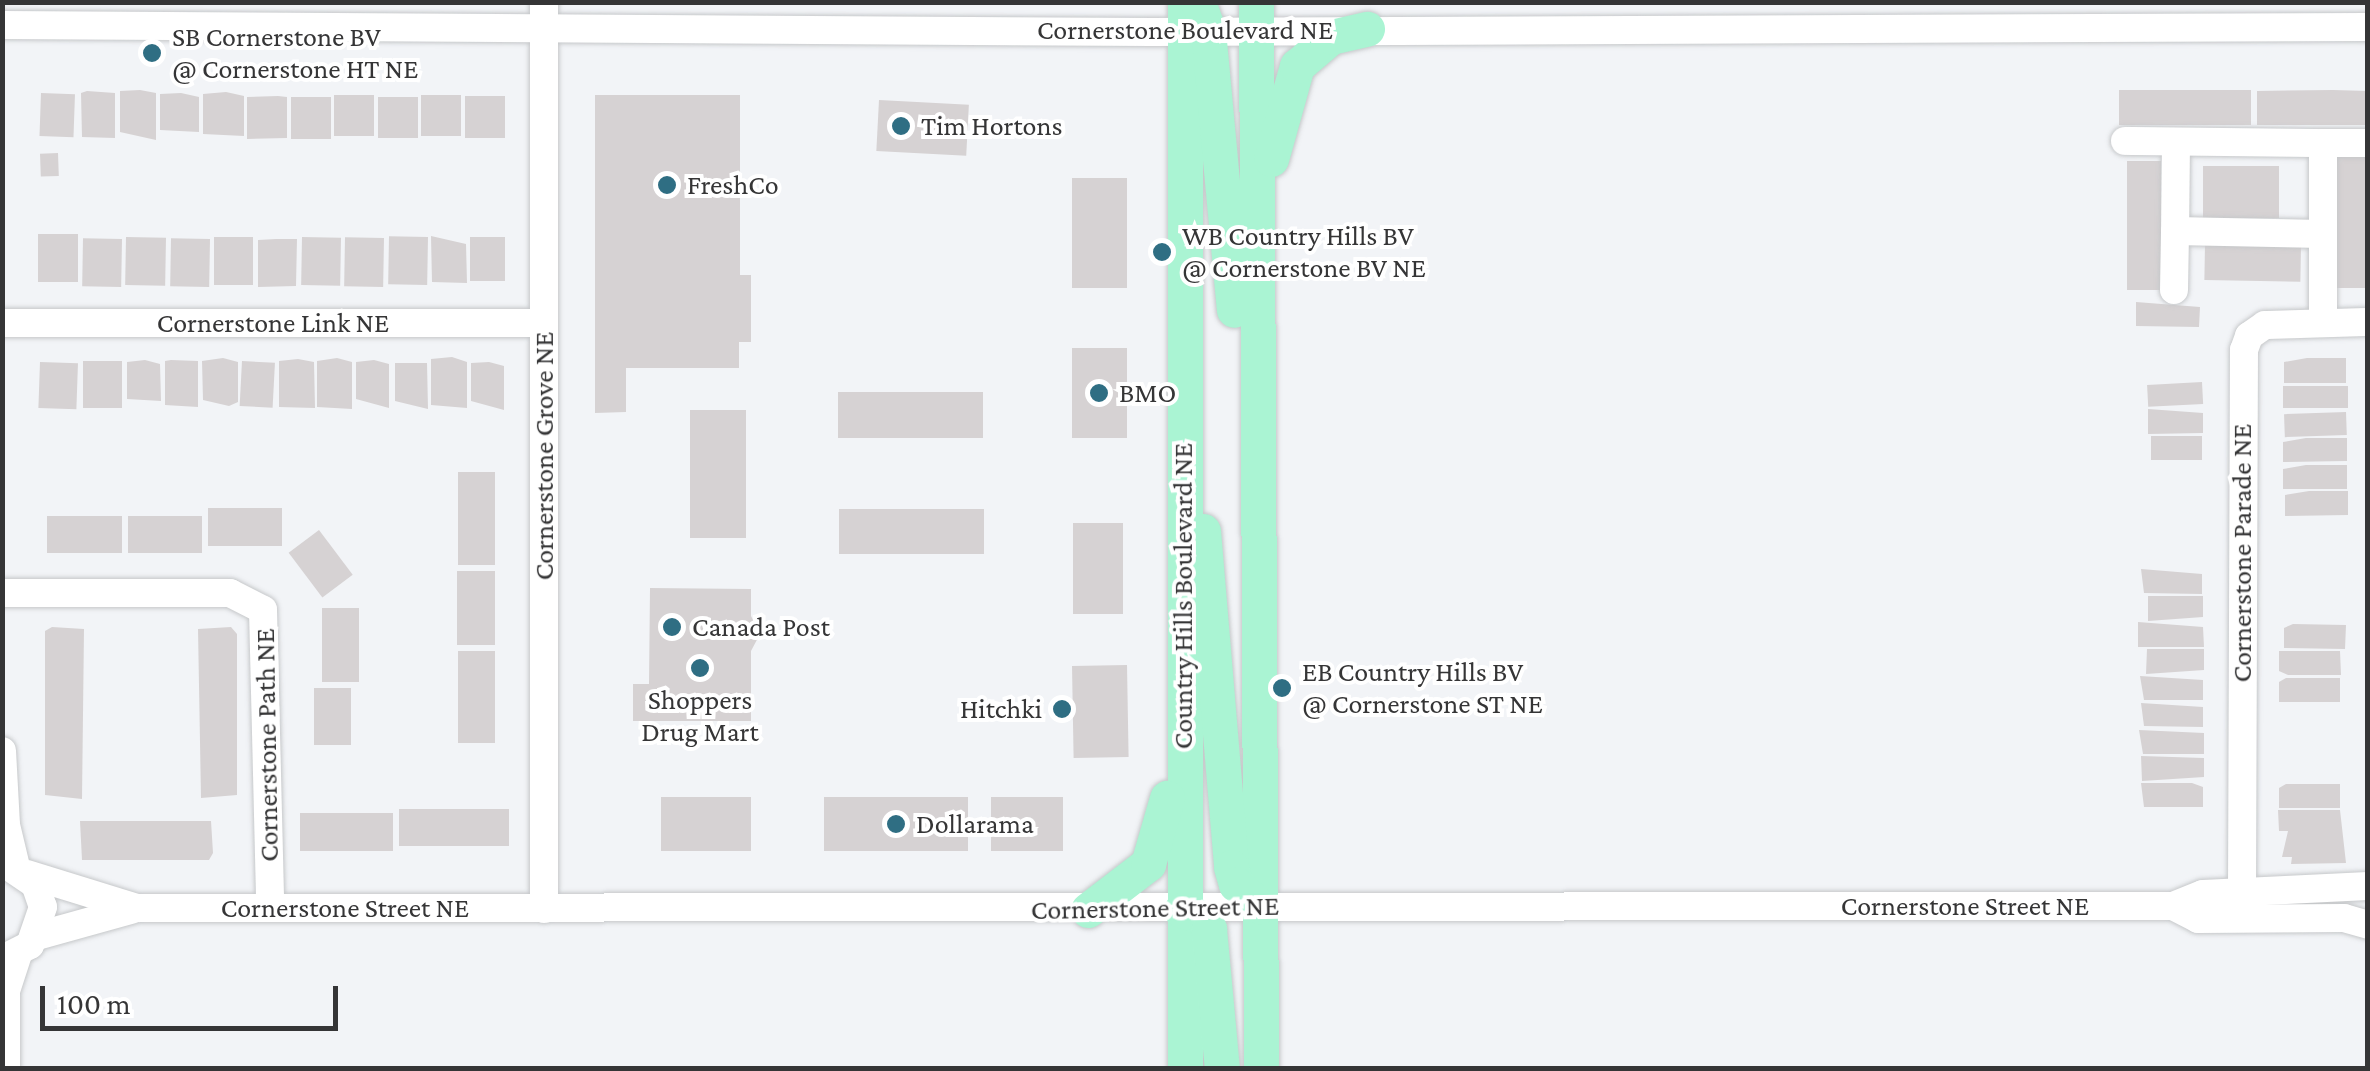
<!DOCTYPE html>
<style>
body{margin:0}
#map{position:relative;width:2370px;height:1071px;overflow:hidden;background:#f2f4f7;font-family:"Crimson Pro",serif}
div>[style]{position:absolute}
.building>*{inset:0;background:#d6d2d3;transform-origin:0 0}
.roads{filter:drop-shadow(0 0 2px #c6c8ca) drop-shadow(0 0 2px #c6c8ca)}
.minor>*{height:28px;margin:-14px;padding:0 14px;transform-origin:14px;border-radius:14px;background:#fff}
.major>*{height:35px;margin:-17.5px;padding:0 17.5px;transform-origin:17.5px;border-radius:17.5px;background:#aaf4d3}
.dots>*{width:28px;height:28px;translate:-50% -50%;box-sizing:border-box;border:5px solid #fff;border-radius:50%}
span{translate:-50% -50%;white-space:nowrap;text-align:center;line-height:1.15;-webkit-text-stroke:8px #fff;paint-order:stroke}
.street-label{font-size:28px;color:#353536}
.poi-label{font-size:28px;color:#353536}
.left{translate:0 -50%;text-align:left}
.right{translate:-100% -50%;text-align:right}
.frame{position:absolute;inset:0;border:5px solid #353536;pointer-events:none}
.scale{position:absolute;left:40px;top:986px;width:298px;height:45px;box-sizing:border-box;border:5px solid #353536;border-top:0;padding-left:12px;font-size:30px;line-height:35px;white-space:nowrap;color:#353536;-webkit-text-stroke:8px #fff;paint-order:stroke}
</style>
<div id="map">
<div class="building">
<div style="clip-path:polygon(140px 90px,156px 93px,156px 140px,120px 132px,120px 91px)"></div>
<div style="left:2119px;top:90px;width:132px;height:35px"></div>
<div style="clip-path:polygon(2333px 90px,2368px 91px,2368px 125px,2257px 125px,2257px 91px)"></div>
<div style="clip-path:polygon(87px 91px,115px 93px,115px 138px,82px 137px,81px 93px)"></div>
<div style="clip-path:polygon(226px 92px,244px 96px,244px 136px,203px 134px,203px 94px)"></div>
<div style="left:41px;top:93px;width:34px;height:43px;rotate:2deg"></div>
<div style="clip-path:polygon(181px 93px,199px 97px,199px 132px,160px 130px,160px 94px)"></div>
<div style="left:374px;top:95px;width:41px;height:40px;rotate:90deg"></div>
<div style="left:461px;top:95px;width:41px;height:40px;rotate:90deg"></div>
<div style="clip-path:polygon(595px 95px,740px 95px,740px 275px,751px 275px,751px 342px,739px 342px,739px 368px,626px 368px,626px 412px,595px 413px)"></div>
<div style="clip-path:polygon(278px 96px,287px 97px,287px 138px,247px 139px,247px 97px)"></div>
<div style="left:505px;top:96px;width:42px;height:40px;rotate:90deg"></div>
<div style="left:291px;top:97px;width:40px;height:42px"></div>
<div style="left:378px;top:97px;width:40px;height:41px"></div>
<div style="left:879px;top:100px;width:90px;height:51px;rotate:3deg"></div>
<div style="left:58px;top:153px;width:23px;height:18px;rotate:88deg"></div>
<div style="left:2335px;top:155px;width:33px;height:133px"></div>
<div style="left:2127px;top:161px;width:34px;height:129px"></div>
<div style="left:2203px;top:166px;width:76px;height:52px"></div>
<div style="left:1072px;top:178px;width:55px;height:110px"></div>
<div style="left:78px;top:234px;width:48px;height:40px;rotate:90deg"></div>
<div style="clip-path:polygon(431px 236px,466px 244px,467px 283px,432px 282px)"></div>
<div style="left:126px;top:237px;width:40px;height:48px;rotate:1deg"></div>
<div style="left:253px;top:237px;width:48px;height:39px;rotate:90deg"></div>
<div style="left:302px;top:237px;width:39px;height:48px;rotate:1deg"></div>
<div style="left:428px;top:237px;width:48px;height:39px;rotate:91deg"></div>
<div style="left:470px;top:237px;width:35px;height:44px"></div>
<div style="left:384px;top:238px;width:49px;height:39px;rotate:91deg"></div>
<div style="left:122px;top:239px;width:48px;height:39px;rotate:91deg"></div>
<div style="left:210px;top:239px;width:48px;height:39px;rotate:91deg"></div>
<div style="clip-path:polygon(276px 239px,297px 239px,296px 286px,258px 287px,258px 240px)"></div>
<div style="left:2205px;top:244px;width:96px;height:36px;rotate:1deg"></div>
<div style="clip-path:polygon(2136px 302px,2200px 307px,2199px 327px,2136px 326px)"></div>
<div style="left:1072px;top:348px;width:55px;height:90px"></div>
<div style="clip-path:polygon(452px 357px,467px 362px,467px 408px,431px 405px,431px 359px)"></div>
<div style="clip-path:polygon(223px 358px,238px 362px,238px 402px,229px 406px,203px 400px,202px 361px)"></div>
<div style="clip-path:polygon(337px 358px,352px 362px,352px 409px,317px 407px,317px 361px)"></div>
<div style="clip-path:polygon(2307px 358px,2346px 358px,2346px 383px,2284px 383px,2284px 362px)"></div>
<div style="clip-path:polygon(298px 359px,314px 362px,315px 408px,279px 407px,279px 361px)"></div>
<div style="clip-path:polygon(145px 360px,160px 364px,161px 401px,127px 399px,127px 362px)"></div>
<div style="clip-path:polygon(171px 360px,198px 361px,198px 407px,165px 405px,165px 361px)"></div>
<div style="clip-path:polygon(374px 360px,389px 364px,389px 408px,356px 399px,356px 362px)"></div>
<div style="left:83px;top:361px;width:39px;height:47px"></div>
<div style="left:242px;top:361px;width:33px;height:45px;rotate:3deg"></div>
<div style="left:40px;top:362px;width:38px;height:46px;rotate:2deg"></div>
<div style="clip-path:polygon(489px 362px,504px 366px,504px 410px,471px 401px,471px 363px)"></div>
<div style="clip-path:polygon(395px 363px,427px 363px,428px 409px,395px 401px)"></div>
<div style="left:2202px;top:382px;width:22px;height:55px;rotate:87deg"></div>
<div style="left:2348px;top:386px;width:22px;height:65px;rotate:90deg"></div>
<div style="left:983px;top:392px;width:46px;height:145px;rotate:90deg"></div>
<div style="clip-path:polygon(2148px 409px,2203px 413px,2203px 433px,2148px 434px)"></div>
<div style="left:690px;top:410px;width:56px;height:128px"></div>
<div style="left:2346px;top:412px;width:23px;height:62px;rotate:88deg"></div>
<div style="left:2151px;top:436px;width:51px;height:24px"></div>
<div style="clip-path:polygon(2306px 438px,2347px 438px,2347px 461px,2283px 462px,2283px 442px)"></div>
<div style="clip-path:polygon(2306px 465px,2347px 465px,2347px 489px,2283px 489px,2283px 469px)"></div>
<div style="left:458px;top:472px;width:37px;height:93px"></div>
<div style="clip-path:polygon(2309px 491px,2348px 491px,2348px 515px,2285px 516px,2285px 495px)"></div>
<div style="left:208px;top:508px;width:74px;height:38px"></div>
<div style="left:839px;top:509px;width:145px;height:45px"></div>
<div style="left:47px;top:516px;width:75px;height:37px"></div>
<div style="left:128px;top:516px;width:74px;height:37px"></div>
<div style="left:1073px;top:523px;width:50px;height:91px"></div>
<div style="left:319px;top:530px;width:56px;height:38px;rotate:53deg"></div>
<div style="clip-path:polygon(2141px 569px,2202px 574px,2202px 594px,2144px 593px)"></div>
<div style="left:457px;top:571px;width:38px;height:74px"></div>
<div style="clip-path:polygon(650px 588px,751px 589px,751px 616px,760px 634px,751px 651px,751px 721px,633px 721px,633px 684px,649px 684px)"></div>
<div style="clip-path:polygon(2148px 596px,2203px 596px,2203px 617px,2148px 621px)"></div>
<div style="left:322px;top:608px;width:37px;height:74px"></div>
<div style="clip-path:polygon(2138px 622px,2203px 627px,2204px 647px,2138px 647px)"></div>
<div style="clip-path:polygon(2293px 624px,2346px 625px,2345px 649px,2284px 648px,2284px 628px)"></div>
<div style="clip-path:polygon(52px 627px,84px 629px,82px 799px,45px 795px,45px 631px)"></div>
<div style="clip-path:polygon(231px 627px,237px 634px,237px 795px,201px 798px,198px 629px)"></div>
<div style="clip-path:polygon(2147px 649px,2204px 649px,2204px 670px,2146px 674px)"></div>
<div style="left:458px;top:651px;width:37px;height:92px"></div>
<div style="clip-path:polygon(2279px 651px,2340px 651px,2341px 675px,2288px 675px,2279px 671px)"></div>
<div style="left:1127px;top:665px;width:92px;height:55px;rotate:89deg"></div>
<div style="clip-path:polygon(2140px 676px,2203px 680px,2203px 700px,2144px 700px)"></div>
<div style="clip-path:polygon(2286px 678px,2340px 678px,2340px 702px,2279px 702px,2279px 682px)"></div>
<div style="left:314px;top:688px;width:37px;height:57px"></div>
<div style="clip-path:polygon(2141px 703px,2203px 707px,2203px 727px,2144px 726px)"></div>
<div style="clip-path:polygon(2139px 730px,2204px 733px,2204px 754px,2143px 754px)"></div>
<div style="clip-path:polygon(2141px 756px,2204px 758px,2204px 777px,2142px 781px)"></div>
<div style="clip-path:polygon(2141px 783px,2192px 783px,2203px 787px,2203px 807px,2144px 807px)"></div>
<div style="clip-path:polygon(2286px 784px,2340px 784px,2340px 808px,2279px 808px,2279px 788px)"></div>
<div style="left:661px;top:797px;width:90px;height:54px"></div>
<div style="left:824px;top:797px;width:144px;height:54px"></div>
<div style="left:991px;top:797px;width:72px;height:54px"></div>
<div style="left:399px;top:809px;width:110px;height:37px"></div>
<div style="clip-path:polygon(2278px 810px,2340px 810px,2346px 863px,2291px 864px,2292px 857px,2282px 857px,2288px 831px,2279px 831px)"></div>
<div style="left:300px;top:813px;width:93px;height:38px"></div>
<div style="clip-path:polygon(80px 821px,211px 821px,213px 853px,209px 860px,82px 860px)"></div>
</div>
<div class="roads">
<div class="minor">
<div style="left:544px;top:2px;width:907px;rotate:90deg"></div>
<div style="left:2px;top:25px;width:1150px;rotate:0.35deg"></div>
<div style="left:1152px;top:32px;width:1216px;rotate:-0.24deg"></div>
<div style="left:2125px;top:141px;width:198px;rotate:0.6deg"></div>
<div style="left:2323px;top:143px;width:180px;rotate:90deg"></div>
<div style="left:2176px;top:142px;width:89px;rotate:90.6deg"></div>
<div style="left:2175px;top:231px;width:148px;rotate:1.2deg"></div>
<div style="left:2323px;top:143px;width:43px"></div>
<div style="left:2174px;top:290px;width:59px;rotate:-89deg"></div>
<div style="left:2px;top:323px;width:542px"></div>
<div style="left:2px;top:593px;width:228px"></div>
<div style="left:230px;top:593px;width:37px;rotate:27deg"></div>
<div style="left:263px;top:610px;width:297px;rotate:88.6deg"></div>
<div style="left:2px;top:751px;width:74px;rotate:86.9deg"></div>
<div style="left:6px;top:825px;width:43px;rotate:76.6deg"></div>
<div style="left:2px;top:862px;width:40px;rotate:34deg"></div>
<div style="left:35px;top:884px;width:24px;rotate:71deg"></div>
<div style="left:43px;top:907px;width:40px;rotate:108.9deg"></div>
<div style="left:30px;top:945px;width:31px;rotate:153deg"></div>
<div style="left:27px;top:874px;width:115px;rotate:17.2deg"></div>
<div style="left:137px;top:908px;width:2036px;rotate:-0.06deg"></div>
<div style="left:2173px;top:906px;width:32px;rotate:-22deg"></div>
<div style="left:2203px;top:894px;width:165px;rotate:-2.8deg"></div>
<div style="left:2242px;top:893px;width:543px;rotate:-89.79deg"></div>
<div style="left:2244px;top:350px;width:15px;rotate:-70deg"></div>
<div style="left:2249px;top:336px;width:19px;rotate:-35deg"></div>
<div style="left:2265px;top:325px;width:103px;rotate:-1.7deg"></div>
<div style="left:2173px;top:906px;width:28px;rotate:27deg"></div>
<div style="left:2198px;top:919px;width:146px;rotate:-0.4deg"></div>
<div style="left:2344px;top:918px;width:25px;rotate:16deg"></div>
<div style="left:37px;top:936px;width:98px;rotate:-15.5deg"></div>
<div style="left:6px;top:1068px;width:77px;rotate:-90deg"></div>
<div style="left:6px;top:991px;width:40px;rotate:-72deg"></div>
</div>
<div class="major">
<div style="left:1185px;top:2px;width:1066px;rotate:90deg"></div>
<div style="left:1198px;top:2px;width:30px;rotate:70deg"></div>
<div style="left:1208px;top:30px;width:281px;rotate:84.7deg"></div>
<div style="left:1256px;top:2px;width:1066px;rotate:89.73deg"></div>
<div style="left:1271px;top:159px;width:97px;rotate:-74.4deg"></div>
<div style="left:1297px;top:66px;width:45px;rotate:-40.5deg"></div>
<div style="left:1331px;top:37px;width:37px;rotate:-13deg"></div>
<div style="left:1203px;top:531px;width:337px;rotate:85.2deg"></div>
<div style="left:1231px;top:867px;width:18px;rotate:74deg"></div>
<div style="left:1236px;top:884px;width:33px;rotate:43deg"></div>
<div style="left:1088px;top:910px;width:76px;rotate:-37.5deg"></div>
<div style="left:1148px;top:864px;width:69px;rotate:-73.9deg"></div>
<div style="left:1181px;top:910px;width:23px;rotate:20deg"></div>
<div style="left:1203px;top:918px;width:13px;rotate:61deg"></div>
<div style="left:1209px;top:929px;width:140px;rotate:84.7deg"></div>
</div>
</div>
<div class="dots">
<div style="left:152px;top:53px;background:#2f6e83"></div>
<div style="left:901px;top:126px;background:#2f6e83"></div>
<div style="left:667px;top:185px;background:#2f6e83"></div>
<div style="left:1162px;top:252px;background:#2f6e83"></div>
<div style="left:1099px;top:393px;background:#2f6e83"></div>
<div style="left:672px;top:627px;background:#2f6e83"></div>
<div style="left:700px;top:668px;background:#2f6e83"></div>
<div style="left:1282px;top:688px;background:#2f6e83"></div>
<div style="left:1062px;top:709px;background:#2f6e83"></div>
<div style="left:896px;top:824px;background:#2f6e83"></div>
</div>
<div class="street-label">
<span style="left:1185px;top:30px">Cornerstone Boulevard NE</span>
<span style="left:273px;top:323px">Cornerstone Link NE</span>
<span style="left:544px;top:456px;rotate:-90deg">Cornerstone Grove NE</span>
<span style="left:2242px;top:553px;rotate:-90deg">Cornerstone Parade NE</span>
<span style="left:1183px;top:596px;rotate:-90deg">Country Hills Boulevard NE</span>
<span style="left:267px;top:745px;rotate:-91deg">Cornerstone Path NE</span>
<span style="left:1965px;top:906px">Cornerstone Street NE</span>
<span style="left:345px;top:908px">Cornerstone Street NE</span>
<span style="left:1155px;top:908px;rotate:-1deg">Cornerstone Street NE</span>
</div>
<div class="poi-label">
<span class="left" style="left:172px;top:53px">SB Cornerstone BV<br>@ Cornerstone HT NE</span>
<span class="left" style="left:921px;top:126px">Tim Hortons</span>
<span class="left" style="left:687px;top:185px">FreshCo</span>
<span class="left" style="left:1182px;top:252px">WB Country Hills BV<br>@ Cornerstone BV NE</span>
<span class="left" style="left:1119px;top:393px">BMO</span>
<span class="left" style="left:692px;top:627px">Canada Post</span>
<span class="left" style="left:1302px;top:688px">EB Country Hills BV<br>@ Cornerstone ST NE</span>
<span style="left:700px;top:716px">Shoppers<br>Drug Mart</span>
<span class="right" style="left:1042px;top:709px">Hitchki</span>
<span class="left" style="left:916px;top:824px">Dollarama</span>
</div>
<div class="frame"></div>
<div class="scale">100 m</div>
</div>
